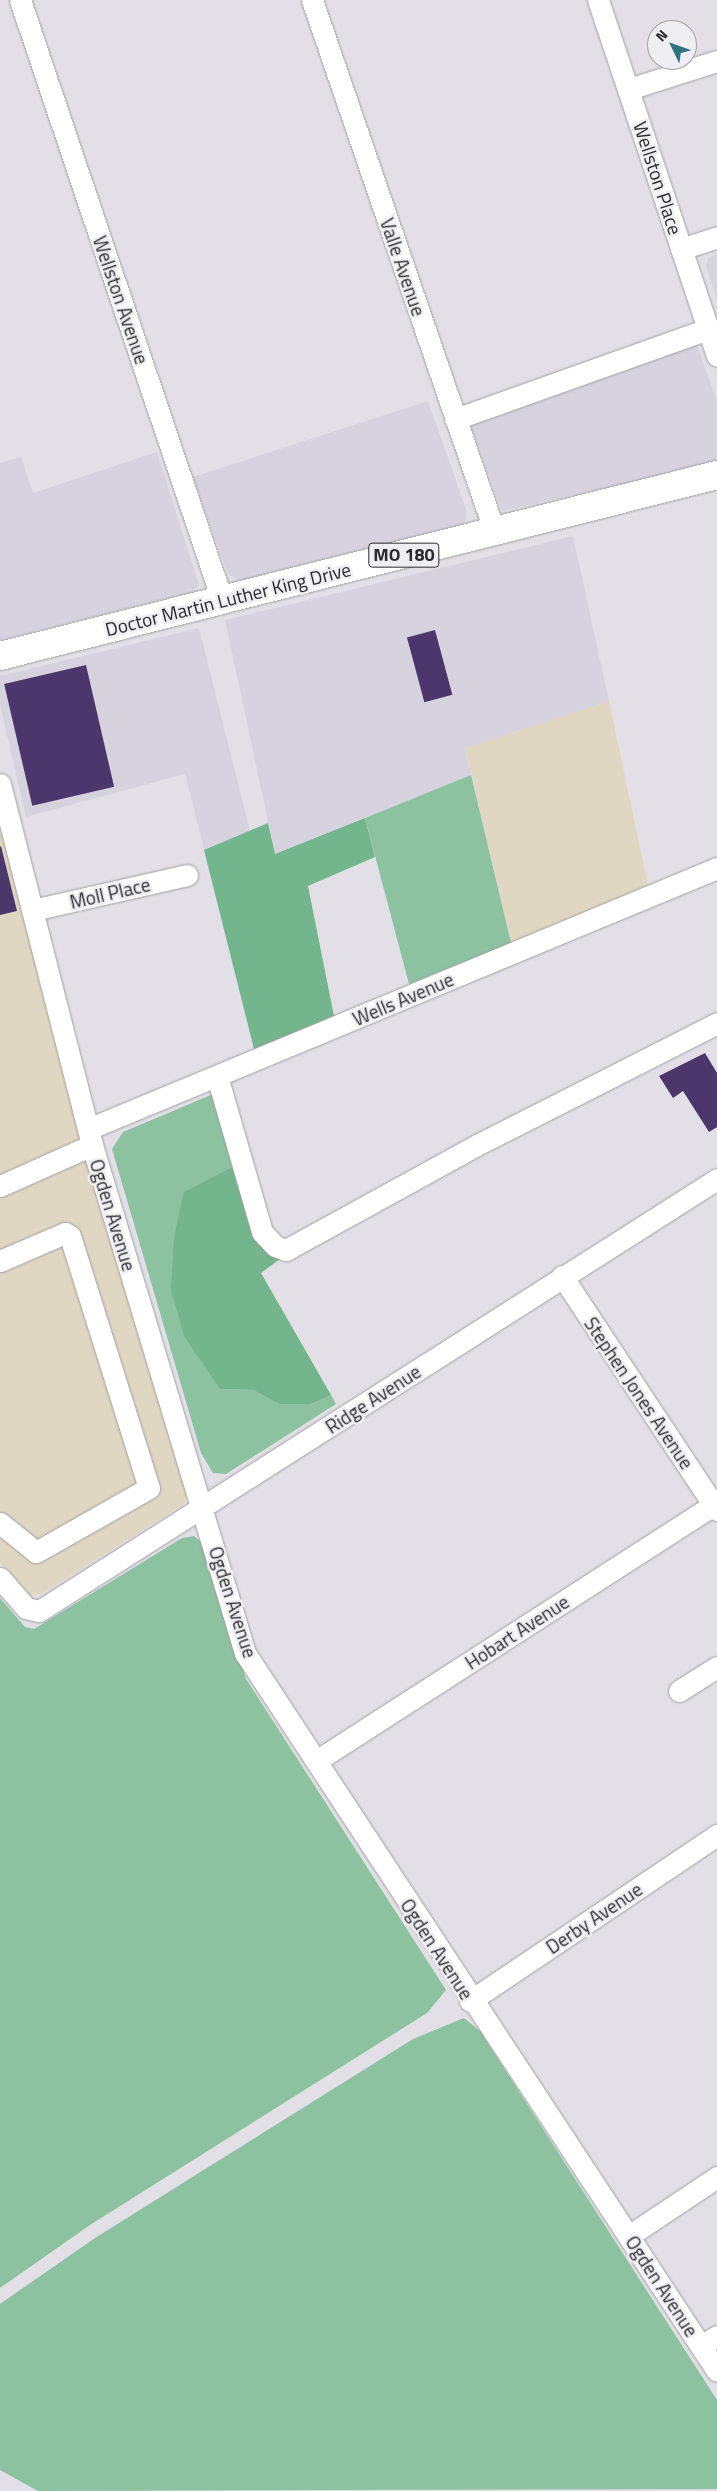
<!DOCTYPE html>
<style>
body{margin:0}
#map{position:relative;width:717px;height:2491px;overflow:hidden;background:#e2e0e6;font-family:"Titillium Web",sans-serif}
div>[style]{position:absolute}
.built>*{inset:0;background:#d6d3df}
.industrial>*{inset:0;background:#e0d7c2}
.green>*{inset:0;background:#8cc2a0}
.forest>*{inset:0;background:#73b58d}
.building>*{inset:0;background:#4b376c;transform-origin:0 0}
.roads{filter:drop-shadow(0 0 1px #a09fa4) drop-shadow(0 0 1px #a09fa4)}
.minor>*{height:21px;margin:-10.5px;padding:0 10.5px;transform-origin:10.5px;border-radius:10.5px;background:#fff}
.major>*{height:28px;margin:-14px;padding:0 14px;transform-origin:14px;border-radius:14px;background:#fff}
span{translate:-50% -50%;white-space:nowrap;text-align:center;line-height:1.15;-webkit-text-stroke:5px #efeef3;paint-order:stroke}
.shield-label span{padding:1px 4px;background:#efeef3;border:1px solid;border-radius:4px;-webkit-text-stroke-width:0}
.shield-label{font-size:18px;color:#2b2a2c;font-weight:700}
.street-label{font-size:19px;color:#2b2a2c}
.north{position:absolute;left:647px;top:20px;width:50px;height:50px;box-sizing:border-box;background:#efeef3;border:1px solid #a1a0a3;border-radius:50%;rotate:312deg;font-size:14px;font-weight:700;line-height:20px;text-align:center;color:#2b2a2c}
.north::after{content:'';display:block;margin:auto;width:18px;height:22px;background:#2e7381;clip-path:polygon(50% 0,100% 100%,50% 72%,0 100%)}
</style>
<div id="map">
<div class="built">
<div style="clip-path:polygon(717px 254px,717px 300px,706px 266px,708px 258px)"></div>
<div style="clip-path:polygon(695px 338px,717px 402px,717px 463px,502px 511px,468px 419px)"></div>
<div style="clip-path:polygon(428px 401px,467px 512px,465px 523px,457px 529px,241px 581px,228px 575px,193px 477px)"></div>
<div style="clip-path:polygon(157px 452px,199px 585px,193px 592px,0 640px,0 463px,21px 457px,33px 493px)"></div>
<div style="clip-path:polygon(573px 536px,609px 701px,465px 748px,471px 775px,275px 854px,225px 620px)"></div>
<div style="clip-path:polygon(199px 628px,250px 831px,204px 850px,185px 774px,26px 817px,0 705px,0 676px)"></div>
</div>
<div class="industrial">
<div style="clip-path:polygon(609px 701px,648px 885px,511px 943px,465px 748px)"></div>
<div style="clip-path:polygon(0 815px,187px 1495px,184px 1504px,41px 1594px,29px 1595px,0 1563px)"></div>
</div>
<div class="green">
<div style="clip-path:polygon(471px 775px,511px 943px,409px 984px,365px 818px)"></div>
<div style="clip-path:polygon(225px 1089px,248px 1159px,220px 1389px,253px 1390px,279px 1404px,311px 1404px,331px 1395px,336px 1404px,226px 1474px,213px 1473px,201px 1453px,112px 1149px,123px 1132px)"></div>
<div style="clip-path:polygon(194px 1536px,201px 1542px,246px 1679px,446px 1990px,427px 2013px,90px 2225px,0 2288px,0 1598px,25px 1627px,34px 1629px,182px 1538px)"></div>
<div style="clip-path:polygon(464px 2018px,480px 2031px,717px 2400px,717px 2489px,38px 2491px,0 2470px,0 2304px,95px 2238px,413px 2039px)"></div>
</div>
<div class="forest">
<div style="clip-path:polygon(365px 818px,375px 857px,308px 886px,334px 1016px,254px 1049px,204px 850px,268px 823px,275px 854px)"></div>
<div style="clip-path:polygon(248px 1159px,280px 1259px,261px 1273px,331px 1395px,311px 1404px,279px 1404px,253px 1390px,220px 1389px,184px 1336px,171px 1290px,174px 1237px,184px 1192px)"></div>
</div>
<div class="building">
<div style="left:435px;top:630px;width:67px;height:29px;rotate:75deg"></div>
<div style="left:86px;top:665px;width:125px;height:84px;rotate:77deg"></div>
<div style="clip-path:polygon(1px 846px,17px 911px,0 915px,0 847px)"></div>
<div style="clip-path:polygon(705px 1053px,717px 1073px,717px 1127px,709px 1132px,683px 1091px,673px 1098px,659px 1076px)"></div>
</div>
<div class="roads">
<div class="minor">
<div style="left:20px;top:0;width:633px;rotate:71.39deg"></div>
<div style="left:312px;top:0;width:564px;rotate:71.05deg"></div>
<div style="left:598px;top:0;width:375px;rotate:71.5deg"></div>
<div style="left:629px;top:89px;width:92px;rotate:-17.7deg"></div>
<div style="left:681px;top:249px;width:38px;rotate:-18deg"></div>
<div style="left:455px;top:419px;width:269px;rotate:-19.6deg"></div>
<div style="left:0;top:784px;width:373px;rotate:75.7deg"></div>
<div style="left:92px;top:1145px;width:531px;rotate:73.24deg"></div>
<div style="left:245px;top:1653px;width:859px;rotate:56.68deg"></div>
<div style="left:33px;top:910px;width:158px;rotate:-12.8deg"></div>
<div style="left:217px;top:1076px;width:162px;rotate:73.9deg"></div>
<div style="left:262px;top:1232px;width:19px;rotate:47deg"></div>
<div style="left:275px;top:1246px;width:12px;rotate:20deg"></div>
<div style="left:286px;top:1250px;width:216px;rotate:-28.8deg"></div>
<div style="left:475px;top:1146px;width:271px;rotate:-26.9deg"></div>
<div style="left:88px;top:1129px;width:681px;rotate:-22.54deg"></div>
<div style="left:0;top:1186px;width:101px;rotate:-24deg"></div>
<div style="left:0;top:1261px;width:71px;rotate:-23.3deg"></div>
<div style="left:65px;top:1233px;width:6px;rotate:31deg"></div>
<div style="left:70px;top:1236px;width:264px;rotate:72.6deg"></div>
<div style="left:149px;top:1488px;width:130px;rotate:150.5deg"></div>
<div style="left:36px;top:1552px;width:46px;rotate:-141.1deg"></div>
<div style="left:562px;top:1276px;width:281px;rotate:56.5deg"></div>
<div style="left:0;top:1578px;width:40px;rotate:49deg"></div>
<div style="left:26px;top:1608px;width:13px;rotate:13deg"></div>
<div style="left:39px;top:1611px;width:804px;rotate:-32.5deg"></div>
<div style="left:679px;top:1691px;width:45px;rotate:-32.3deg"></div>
<div style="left:316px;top:1761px;width:477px;rotate:-32.8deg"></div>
<div style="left:470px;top:2001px;width:298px;rotate:-33.9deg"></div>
<div style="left:630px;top:2235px;width:105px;rotate:-33.7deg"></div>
<div style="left:701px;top:2346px;width:19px;rotate:-32deg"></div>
</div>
<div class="major">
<div style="left:0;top:656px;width:739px;rotate:-14.17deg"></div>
</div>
</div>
<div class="shield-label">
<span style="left:404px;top:555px">MO 180</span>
</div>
<div class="street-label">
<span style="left:658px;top:178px;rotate:72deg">Wellston Place</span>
<span style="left:403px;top:267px;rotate:71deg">Valle Avenue</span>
<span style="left:121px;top:300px;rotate:71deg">Wellston Avenue</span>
<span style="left:228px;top:599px;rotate:-14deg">Doctor Martin Luther King Drive</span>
<span style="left:110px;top:893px;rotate:-13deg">Moll Place</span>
<span style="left:403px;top:999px;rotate:-23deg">Wells Avenue</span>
<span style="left:113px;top:1215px;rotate:73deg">Ogden Avenue</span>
<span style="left:639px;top:1393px;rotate:56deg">Stephen Jones Avenue</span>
<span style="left:373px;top:1399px;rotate:-33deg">Ridge Avenue</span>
<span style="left:233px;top:1602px;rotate:72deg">Ogden Avenue</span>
<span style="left:517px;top:1632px;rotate:-33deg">Hobart Avenue</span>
<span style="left:594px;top:1918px;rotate:-34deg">Derby Avenue</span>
<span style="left:437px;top:1949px;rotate:57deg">Ogden Avenue</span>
<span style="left:662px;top:2286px;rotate:57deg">Ogden Avenue</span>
</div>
<div class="north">N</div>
</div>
